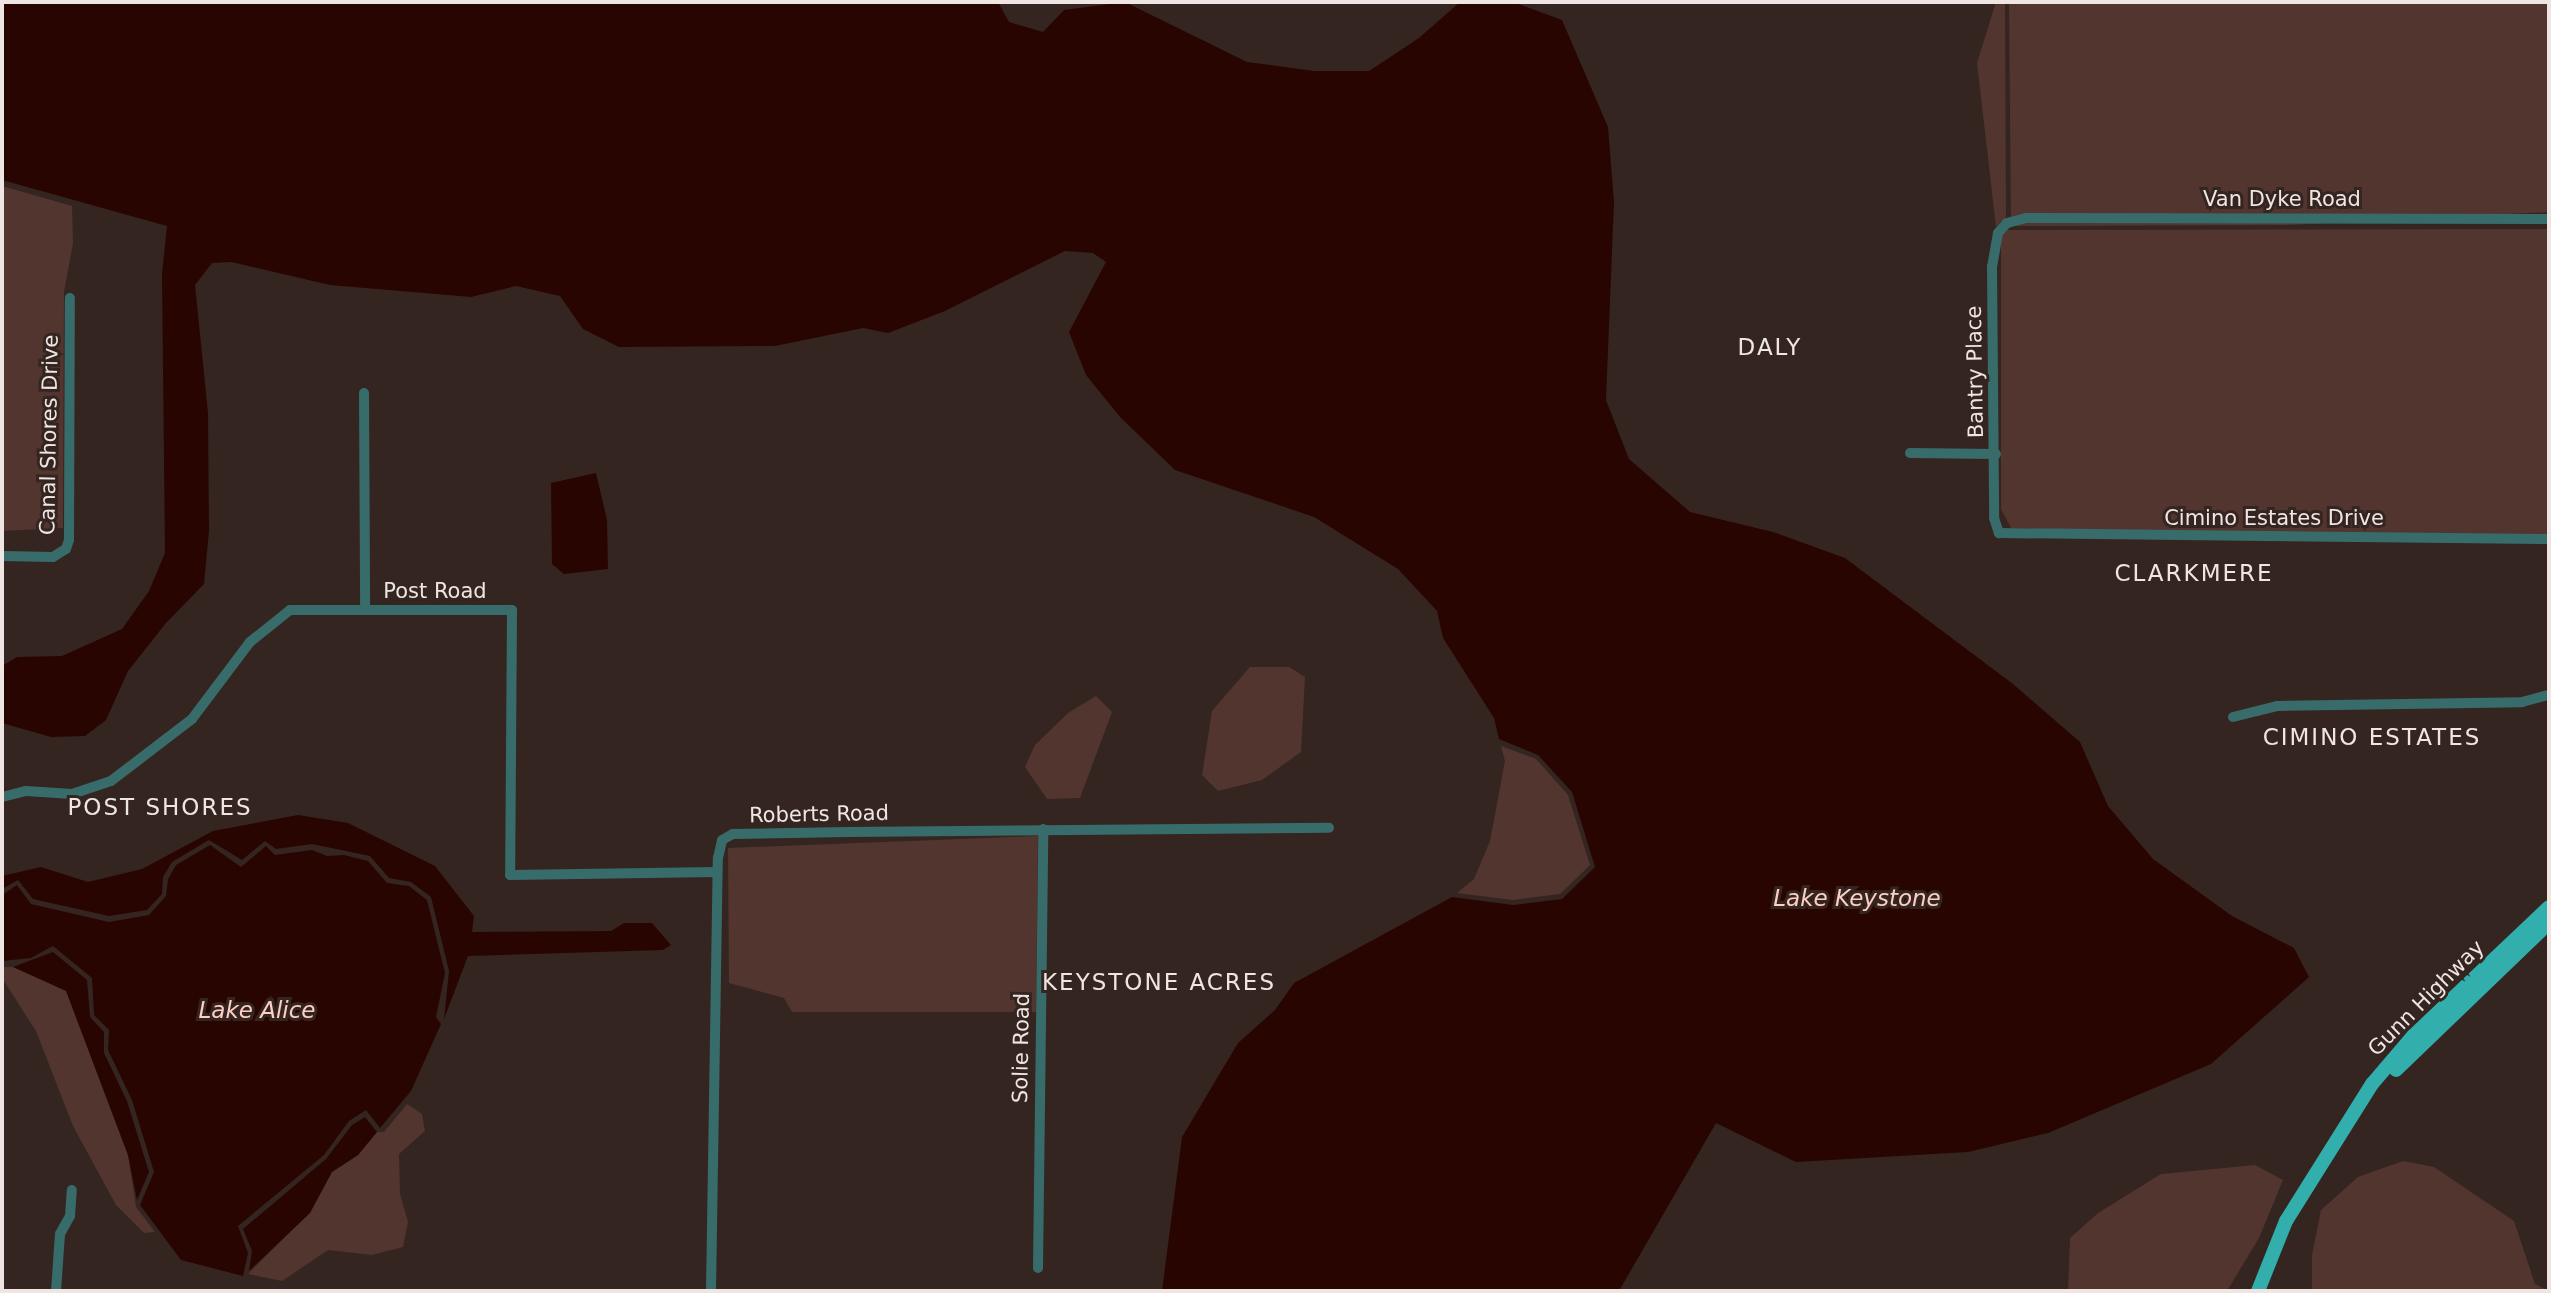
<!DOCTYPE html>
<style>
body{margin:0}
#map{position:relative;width:2551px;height:1293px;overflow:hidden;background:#342521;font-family:"DejaVu Sans",sans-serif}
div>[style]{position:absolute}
.green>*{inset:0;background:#52352f}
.water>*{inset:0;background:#290501}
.minor>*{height:10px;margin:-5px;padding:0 5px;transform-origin:5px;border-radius:5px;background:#386c6b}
.major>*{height:14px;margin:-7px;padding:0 7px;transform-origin:7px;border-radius:7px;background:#32aead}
span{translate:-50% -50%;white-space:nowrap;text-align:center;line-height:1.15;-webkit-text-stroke:6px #342521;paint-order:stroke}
.street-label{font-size:21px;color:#efe5e2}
.neighbourhood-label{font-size:23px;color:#efe5e2;letter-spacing:2px}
.water-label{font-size:23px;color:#fdcec2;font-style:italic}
.frame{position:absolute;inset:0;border:4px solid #efe5e2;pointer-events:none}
</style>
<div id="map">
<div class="green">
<div style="clip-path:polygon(1996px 2px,2005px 2px,2006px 217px,1996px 227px,1977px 63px)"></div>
<div style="clip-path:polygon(2009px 2px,2549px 2px,2549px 212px,2288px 225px,2011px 226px)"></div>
<div style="clip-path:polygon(2px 186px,72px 206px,73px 243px,64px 292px,63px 528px,2px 531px)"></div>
<div style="clip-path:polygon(2549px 229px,2549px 538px,2011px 528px,2001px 509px,2001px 230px)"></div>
<div style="clip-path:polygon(1250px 667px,1289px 667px,1305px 677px,1301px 752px,1262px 780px,1218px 791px,1202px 775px,1212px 711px)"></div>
<div style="clip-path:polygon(1096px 696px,1112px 712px,1080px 798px,1047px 799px,1025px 767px,1035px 745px,1068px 713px)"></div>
<div style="clip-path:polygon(1501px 746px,1536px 759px,1568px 795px,1590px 865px,1560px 894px,1513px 900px,1457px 893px,1474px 879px,1490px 841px,1505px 761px)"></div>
<div style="clip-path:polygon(1038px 836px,1036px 1012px,792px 1012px,784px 998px,729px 983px,728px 848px)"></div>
<div style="clip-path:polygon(2px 967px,13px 967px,66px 990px,128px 1155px,136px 1207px,155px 1232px,144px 1233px,116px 1205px,73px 1126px,36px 1031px,2px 978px)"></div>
<div style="clip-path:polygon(407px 1104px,422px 1114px,425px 1131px,399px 1154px,400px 1194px,408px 1222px,403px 1247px,372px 1255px,328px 1250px,282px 1281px,248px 1274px,309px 1213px,332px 1172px,358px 1155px,377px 1132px,384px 1132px)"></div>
<div style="clip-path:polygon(2403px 1161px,2434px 1167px,2514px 1221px,2535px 1284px,2549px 1291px,2312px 1291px,2312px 1255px,2321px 1210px,2358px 1177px)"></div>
<div style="clip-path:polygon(2255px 1165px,2283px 1180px,2259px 1238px,2227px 1291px,2068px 1291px,2070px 1238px,2098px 1213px,2161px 1174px)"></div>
</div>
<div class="water">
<div style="clip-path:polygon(2px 2px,998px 2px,1009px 22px,1043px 32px,1064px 10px,1125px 2px,1247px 62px,1314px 71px,1369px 71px,1419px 38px,1460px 2px,1513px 2px,1562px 20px,1608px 127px,1614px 202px,1606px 400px,1629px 459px,1690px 512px,1773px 532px,1845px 558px,2013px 684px,2080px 742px,2108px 806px,2153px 859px,2232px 916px,2294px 948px,2309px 977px,2211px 1064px,2048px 1133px,1968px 1152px,1796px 1162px,1716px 1123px,1619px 1291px,1162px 1291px,1182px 1137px,1238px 1043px,1275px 1010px,1294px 983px,1452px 897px,1513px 905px,1562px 899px,1595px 867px,1572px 792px,1538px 755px,1499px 739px,1494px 718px,1443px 638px,1437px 611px,1398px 569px,1314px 517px,1175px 470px,1120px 417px,1086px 375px,1069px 332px,1106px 262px,1093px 253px,1065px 251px,945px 311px,888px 333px,863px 328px,775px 346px,619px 347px,583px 329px,560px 296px,516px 286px,471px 297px,330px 285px,231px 262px,212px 263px,195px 285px,208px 413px,209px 531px,204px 584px,166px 623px,128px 671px,106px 720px,85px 736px,51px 737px,2px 723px,2px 666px,17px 657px,62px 656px,122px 629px,149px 591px,165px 553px,162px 274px,167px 226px,2px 180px)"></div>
<div style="clip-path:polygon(596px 473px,607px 520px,608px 569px,564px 574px,552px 564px,551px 483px)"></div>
<div style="clip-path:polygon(298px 815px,348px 823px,435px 866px,474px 916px,472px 932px,611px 931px,624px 923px,652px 923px,671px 945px,663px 950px,468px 956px,444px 1019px,449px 971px,431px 897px,411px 882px,389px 878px,370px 856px,312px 844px,276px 849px,265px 841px,242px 860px,209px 840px,172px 862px,163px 877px,162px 894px,147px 910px,109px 916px,33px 899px,18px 880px,2px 889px,2px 876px,41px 867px,88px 882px,142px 869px,213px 831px)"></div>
<div style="clip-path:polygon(210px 845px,241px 867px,266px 846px,275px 855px,312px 850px,327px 856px,344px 855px,368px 861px,387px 883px,409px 886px,427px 900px,445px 973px,436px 1017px,441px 1024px,411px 1091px,380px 1128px,366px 1110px,349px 1121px,324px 1155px,238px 1226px,248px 1253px,243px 1276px,181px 1260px,140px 1205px,154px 1172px,132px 1100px,108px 1050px,109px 1030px,94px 1015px,92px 978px,53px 946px,31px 958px,2px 961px,2px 895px,17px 885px,31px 904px,109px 922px,149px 915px,166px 896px,168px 879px,176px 865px)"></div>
<div style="clip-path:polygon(53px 952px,87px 980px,90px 1017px,104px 1032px,104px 1053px,127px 1101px,149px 1172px,137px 1200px,128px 1155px,66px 991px,13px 967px)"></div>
<div style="clip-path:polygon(365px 1117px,377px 1132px,358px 1155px,332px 1172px,310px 1213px,249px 1271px,252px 1251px,243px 1229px,326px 1159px,352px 1125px)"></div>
</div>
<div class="minor">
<div style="left:2549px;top:219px;width:523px;rotate:-179.89deg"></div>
<div style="left:2026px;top:218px;width:20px;rotate:165deg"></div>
<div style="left:2007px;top:223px;width:13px;rotate:132deg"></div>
<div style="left:1998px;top:233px;width:35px;rotate:100deg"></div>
<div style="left:1992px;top:267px;width:251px;rotate:89.5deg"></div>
<div style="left:1994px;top:518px;width:16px;rotate:72deg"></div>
<div style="left:1999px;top:533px;width:550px;rotate:0.63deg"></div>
<div style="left:364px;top:393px;width:217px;rotate:89.7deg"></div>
<div style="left:1910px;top:453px;width:86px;rotate:0.7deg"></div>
<div style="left:2px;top:556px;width:51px;rotate:1.1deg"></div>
<div style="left:53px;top:557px;width:15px;rotate:-32deg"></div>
<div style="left:66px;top:549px;width:9px;rotate:-72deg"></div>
<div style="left:69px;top:540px;width:242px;rotate:-89.8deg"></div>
<div style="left:2233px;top:717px;width:45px;rotate:-14deg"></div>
<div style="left:2277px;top:706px;width:245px;rotate:-0.9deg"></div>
<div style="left:2522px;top:702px;width:28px;rotate:-15deg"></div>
<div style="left:2px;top:797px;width:25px;rotate:-14deg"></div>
<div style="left:26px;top:791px;width:46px;rotate:3.7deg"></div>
<div style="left:72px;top:794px;width:41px;rotate:-18.4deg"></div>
<div style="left:111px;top:781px;width:102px;rotate:-37.4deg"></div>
<div style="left:192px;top:719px;width:96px;rotate:-53deg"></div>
<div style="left:250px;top:642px;width:51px;rotate:-38.7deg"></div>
<div style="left:290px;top:610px;width:222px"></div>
<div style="left:512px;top:610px;width:265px;rotate:90.4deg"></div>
<div style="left:510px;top:875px;width:207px;rotate:-0.8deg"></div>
<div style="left:1038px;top:1268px;width:439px;rotate:-89.3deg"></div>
<div style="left:56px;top:1291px;width:57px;rotate:-86deg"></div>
<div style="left:60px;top:1234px;width:21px;rotate:-61deg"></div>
<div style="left:70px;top:1216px;width:26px;rotate:-86deg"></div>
<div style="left:711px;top:1291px;width:433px;rotate:-89.1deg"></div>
<div style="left:718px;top:858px;width:18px;rotate:-77deg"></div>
<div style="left:722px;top:840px;width:13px;rotate:-29deg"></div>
<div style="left:733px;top:834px;width:115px;rotate:-1deg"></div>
<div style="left:848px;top:832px;width:481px;rotate:-0.5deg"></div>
</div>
<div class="major">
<div style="left:2396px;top:1070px;width:212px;rotate:-43.9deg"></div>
<div style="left:2258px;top:1291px;width:75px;rotate:-68.2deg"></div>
<div style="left:2286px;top:1221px;width:162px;rotate:-57.9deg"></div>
<div style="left:2372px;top:1084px;width:63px;rotate:-49.5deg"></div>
<div style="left:2413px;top:1036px;width:187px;rotate:-43.5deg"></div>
</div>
<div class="street-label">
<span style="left:2282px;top:199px">Van Dyke Road</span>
<span style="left:1975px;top:372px;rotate:-91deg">Bantry Place</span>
<span style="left:49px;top:435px;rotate:-89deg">Canal Shores Drive</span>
<span style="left:2274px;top:518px">Cimino Estates Drive</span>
<span style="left:435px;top:591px">Post Road</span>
<span style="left:819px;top:814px;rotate:-1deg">Roberts Road</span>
<span style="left:2426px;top:998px;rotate:-45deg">Gunn Highway</span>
<span style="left:1021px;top:1048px;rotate:-89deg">Solie Road</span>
</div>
<div class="neighbourhood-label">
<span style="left:1770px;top:347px">DALY</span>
<span style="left:2194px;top:573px">CLARKMERE</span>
<span style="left:2372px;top:737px">CIMINO ESTATES</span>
<span style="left:160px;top:807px">POST SHORES</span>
<span style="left:1159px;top:982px">KEYSTONE ACRES</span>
</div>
<div class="water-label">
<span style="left:1857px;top:898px">Lake Keystone</span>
<span style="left:257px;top:1010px">Lake Alice</span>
</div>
<div class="frame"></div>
</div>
